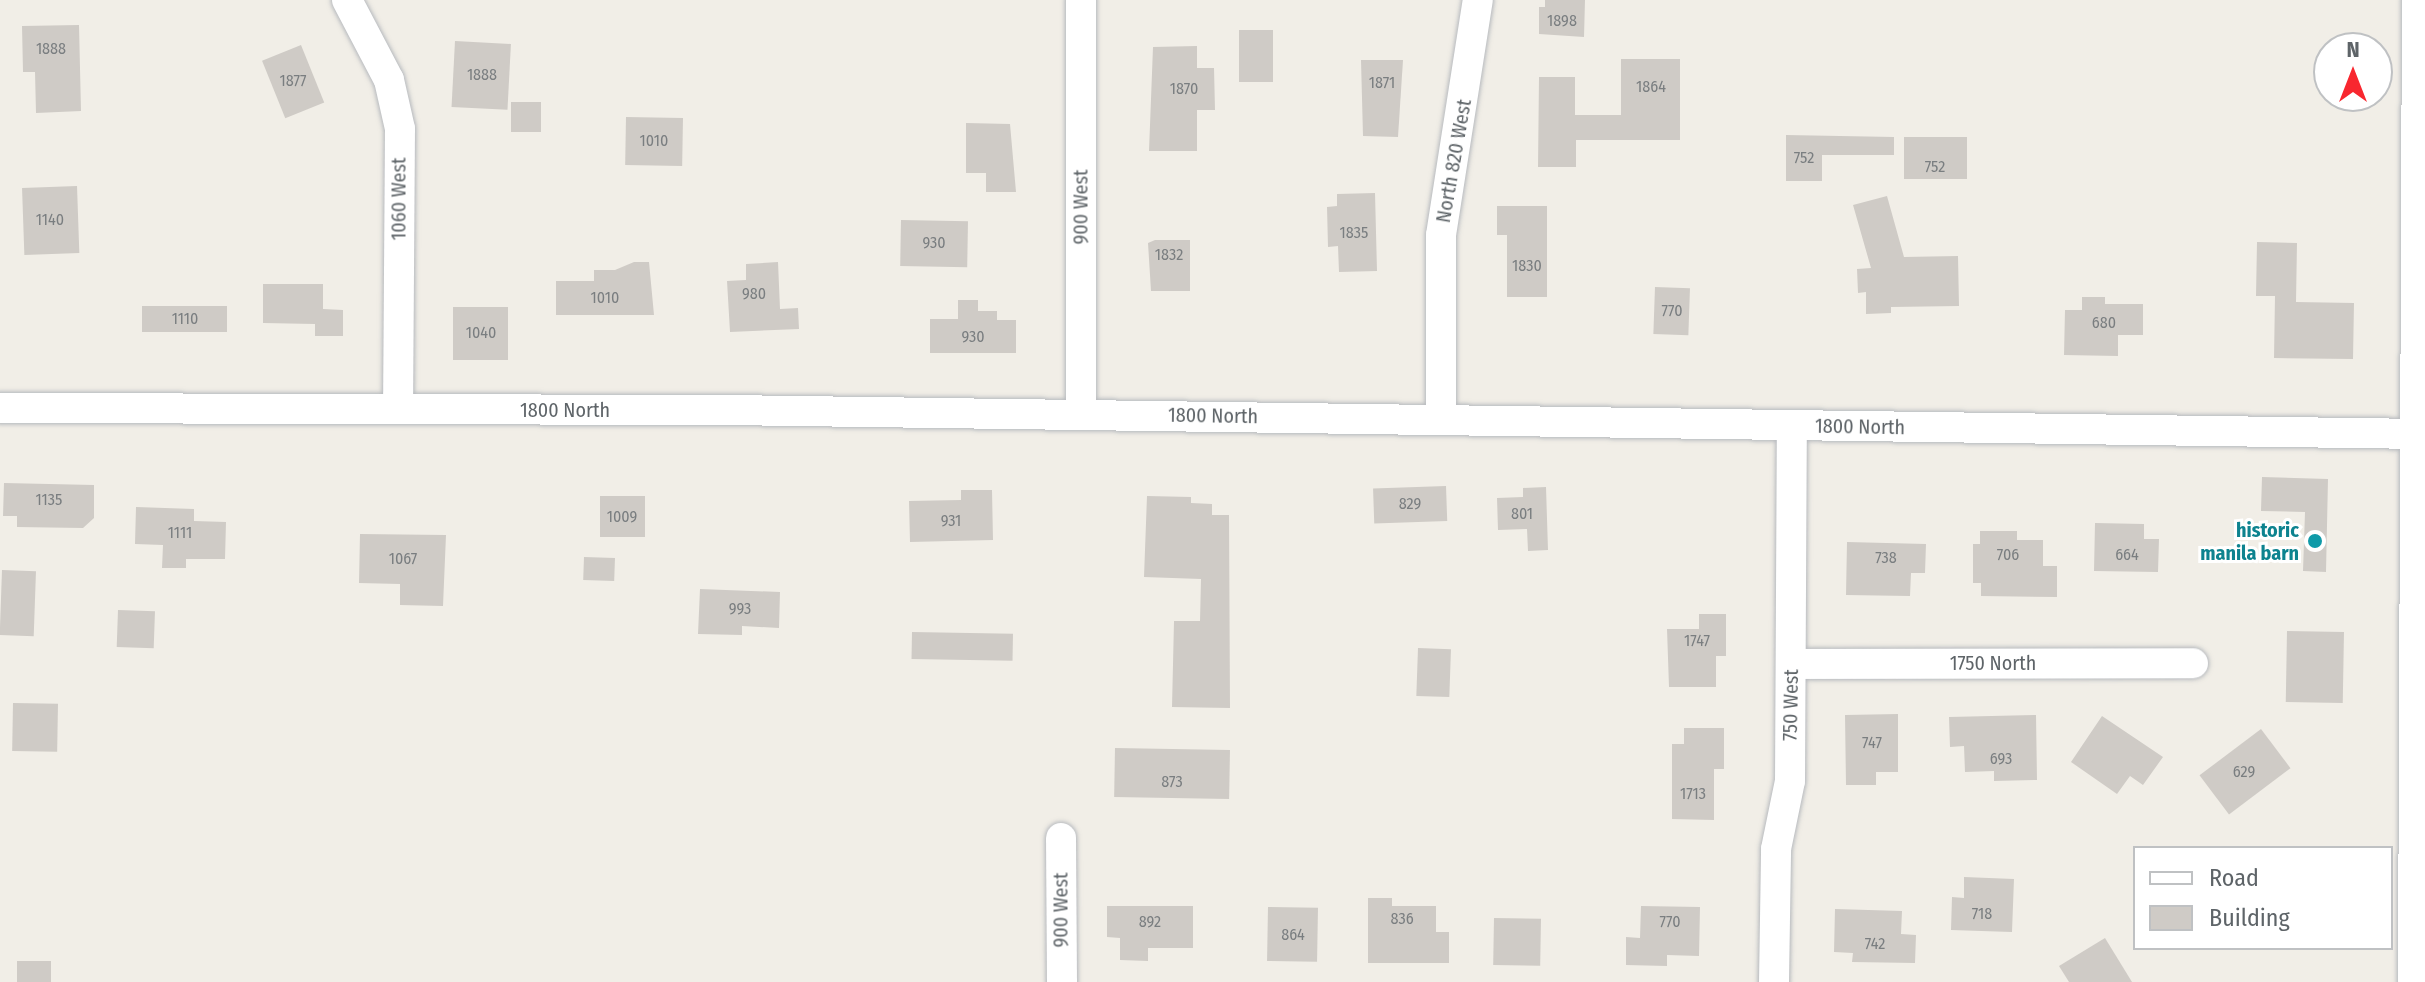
<!DOCTYPE html>
<style>
body{margin:0}
#map{position:relative;width:2425px;height:982px;overflow:hidden;background:#f1eee7;font-family:"Fira Sans Condensed",sans-serif}
div>[style]{position:absolute}
.building>*{inset:0;background:#cfcbc6;transform-origin:0 0}
.roads{filter:drop-shadow(0 0 2px #b7babe) drop-shadow(0 0 2px #b7babe)}
.minor>*{height:30px;margin:-15px;padding:0 15px;transform-origin:15px;border-radius:15px;background:#fff}
.dots>*{width:22px;height:22px;translate:-50% -50%;box-sizing:border-box;border:4px solid #fff;border-radius:50%}
span{translate:-50% -50%;white-space:nowrap;text-align:center;line-height:1.15;-webkit-text-stroke:6px #fff;paint-order:stroke}
.number-label{font-size:16px;color:#7a7e80}
.number-label span{-webkit-text-stroke-width:0}
.street-label{font-size:20px;color:#5e6468}
.culture-label{font-size:20px;color:#0d838f;font-weight:700}
.right{translate:-100% -50%;text-align:right}
.legend{position:absolute;left:2133px;top:846px;width:260px;height:104px;box-sizing:border-box;background:#fff;border:2px solid #bfc1c3;margin:0;padding:10px 14px;list-style:none;font-size:24px;color:#5e6468}
.legend li{display:flex;align-items:center;gap:16px;height:40px}
.legend b{width:40px;border:2px solid #bfc1c3}
.north{position:absolute;left:2313px;top:32px;width:80px;height:80px;box-sizing:border-box;background:#fff;border:2px solid #bfc1c3;border-radius:50%;rotate:0deg;font-size:22px;font-weight:700;line-height:32px;text-align:center;color:#5e6468}
.north::after{content:'';display:block;margin:auto;width:28px;height:36px;background:#f8272f;clip-path:polygon(50% 0,100% 100%,50% 72%,0 100%)}
</style>
<div id="map">
<div class="building">
<div style="clip-path:polygon(1545px 0,1585px 0,1584px 37px,1539px 34px,1539px 7px,1545px 7px)"></div>
<div style="clip-path:polygon(79px 25px,81px 111px,36px 113px,35px 72px,23px 72px,22px 26px)"></div>
<div style="left:1239px;top:30px;width:34px;height:52px"></div>
<div style="left:455px;top:41px;width:56px;height:66px;rotate:3deg"></div>
<div style="left:301px;top:45px;width:62px;height:42px;rotate:68deg"></div>
<div style="clip-path:polygon(1197px 46px,1197px 68px,1214px 68px,1215px 110px,1197px 110px,1197px 151px,1149px 151px,1153px 47px)"></div>
<div style="clip-path:polygon(1621px 59px,1680px 59px,1680px 140px,1576px 140px,1576px 167px,1538px 167px,1539px 77px,1575px 77px,1575px 115px,1621px 115px)"></div>
<div style="clip-path:polygon(1361px 60px,1403px 60px,1398px 137px,1363px 136px)"></div>
<div style="left:511px;top:102px;width:30px;height:30px"></div>
<div style="left:626px;top:117px;width:57px;height:48px;rotate:1deg"></div>
<div style="clip-path:polygon(966px 123px,1010px 124px,1016px 192px,986px 192px,986px 173px,966px 173px)"></div>
<div style="clip-path:polygon(1786px 135px,1894px 137px,1894px 155px,1822px 155px,1822px 181px,1786px 181px)"></div>
<div style="left:1904px;top:137px;width:63px;height:42px"></div>
<div style="left:77px;top:186px;width:67px;height:55px;rotate:88deg"></div>
<div style="clip-path:polygon(1375px 193px,1377px 271px,1339px 272px,1338px 246px,1328px 247px,1327px 207px,1337px 206px,1337px 194px)"></div>
<div style="clip-path:polygon(1887px 196px,1904px 257px,1958px 256px,1959px 306px,1891px 307px,1891px 313px,1866px 314px,1866px 292px,1858px 293px,1857px 269px,1871px 268px,1853px 205px)"></div>
<div style="clip-path:polygon(1497px 206px,1547px 206px,1547px 297px,1507px 297px,1507px 235px,1497px 235px)"></div>
<div style="left:901px;top:220px;width:67px;height:46px;rotate:1deg"></div>
<div style="clip-path:polygon(1155px 240px,1190px 240px,1190px 291px,1151px 291px,1148px 243px)"></div>
<div style="clip-path:polygon(2257px 242px,2297px 243px,2296px 302px,2354px 303px,2353px 359px,2274px 358px,2275px 296px,2256px 296px)"></div>
<div style="clip-path:polygon(634px 262px,649px 262px,654px 315px,556px 315px,556px 281px,594px 281px,594px 270px,615px 270px)"></div>
<div style="clip-path:polygon(778px 262px,780px 309px,798px 308px,799px 329px,730px 332px,727px 281px,746px 280px,746px 264px)"></div>
<div style="clip-path:polygon(263px 284px,323px 284px,323px 309px,343px 310px,343px 336px,315px 336px,315px 324px,263px 323px)"></div>
<div style="left:1655px;top:287px;width:35px;height:47px;rotate:2deg"></div>
<div style="clip-path:polygon(2082px 297px,2105px 297px,2105px 304px,2143px 304px,2143px 335px,2118px 335px,2118px 356px,2064px 355px,2065px 310px,2082px 310px)"></div>
<div style="clip-path:polygon(958px 300px,978px 300px,978px 311px,997px 311px,997px 320px,1016px 320px,1016px 353px,930px 353px,930px 319px,958px 319px)"></div>
<div style="left:142px;top:306px;width:85px;height:26px"></div>
<div style="left:453px;top:307px;width:55px;height:53px"></div>
<div style="clip-path:polygon(2262px 477px,2328px 479px,2326px 572px,2303px 571px,2305px 512px,2261px 511px)"></div>
<div style="clip-path:polygon(4px 483px,94px 485px,94px 518px,83px 528px,17px 527px,17px 516px,3px 516px)"></div>
<div style="left:1446px;top:486px;width:35px;height:73px;rotate:88deg"></div>
<div style="clip-path:polygon(1546px 487px,1548px 550px,1528px 551px,1527px 529px,1498px 530px,1497px 498px,1523px 497px,1523px 488px)"></div>
<div style="clip-path:polygon(961px 490px,992px 490px,993px 540px,910px 542px,909px 501px,961px 500px)"></div>
<div style="left:600px;top:496px;width:45px;height:41px"></div>
<div style="clip-path:polygon(1147px 496px,1191px 497px,1191px 503px,1212px 504px,1212px 515px,1229px 515px,1230px 708px,1172px 707px,1174px 621px,1200px 621px,1201px 579px,1144px 577px)"></div>
<div style="clip-path:polygon(136px 507px,194px 509px,194px 521px,226px 522px,225px 559px,186px 559px,186px 568px,162px 568px,163px 545px,135px 544px)"></div>
<div style="clip-path:polygon(2095px 523px,2144px 524px,2144px 539px,2159px 539px,2158px 572px,2094px 571px)"></div>
<div style="clip-path:polygon(1980px 531px,2017px 531px,2017px 540px,2043px 540px,2043px 566px,2057px 566px,2057px 597px,1981px 596px,1981px 583px,1973px 583px,1973px 544px,1980px 544px)"></div>
<div style="clip-path:polygon(360px 534px,446px 535px,443px 606px,400px 605px,400px 584px,359px 583px)"></div>
<div style="clip-path:polygon(1847px 542px,1926px 544px,1925px 573px,1911px 573px,1910px 596px,1846px 595px)"></div>
<div style="left:584px;top:557px;width:31px;height:23px;rotate:2deg"></div>
<div style="left:2px;top:570px;width:34px;height:65px;rotate:2deg"></div>
<div style="clip-path:polygon(700px 589px,780px 592px,779px 628px,742px 626px,742px 635px,698px 634px)"></div>
<div style="left:118px;top:610px;width:37px;height:37px;rotate:2deg"></div>
<div style="clip-path:polygon(1699px 614px,1726px 614px,1726px 656px,1716px 656px,1716px 687px,1669px 687px,1667px 629px,1699px 629px)"></div>
<div style="left:2287px;top:631px;width:57px;height:71px;rotate:1deg"></div>
<div style="left:912px;top:632px;width:101px;height:27px;rotate:1deg"></div>
<div style="left:1418px;top:648px;width:33px;height:48px;rotate:2deg"></div>
<div style="left:13px;top:703px;width:45px;height:48px;rotate:1deg"></div>
<div style="clip-path:polygon(1898px 714px,1898px 772px,1876px 772px,1876px 785px,1846px 785px,1845px 715px)"></div>
<div style="clip-path:polygon(2036px 715px,2037px 780px,1994px 781px,1994px 771px,1965px 772px,1964px 746px,1950px 747px,1949px 717px)"></div>
<div style="clip-path:polygon(2102px 716px,2163px 757px,2143px 785px,2130px 776px,2117px 794px,2071px 762px)"></div>
<div style="clip-path:polygon(1684px 728px,1724px 728px,1724px 769px,1714px 769px,1714px 820px,1672px 819px,1672px 744px,1684px 744px)"></div>
<div style="left:2261px;top:729px;width:49px;height:77px;rotate:53deg"></div>
<div style="left:1115px;top:748px;width:115px;height:49px;rotate:1deg"></div>
<div style="clip-path:polygon(1964px 877px,2014px 879px,2012px 932px,1951px 930px,1952px 897px,1964px 898px)"></div>
<div style="clip-path:polygon(1368px 898px,1392px 898px,1392px 906px,1436px 906px,1436px 932px,1449px 932px,1449px 963px,1368px 963px)"></div>
<div style="clip-path:polygon(1107px 906px,1193px 906px,1193px 948px,1148px 948px,1148px 961px,1120px 960px,1120px 938px,1107px 937px)"></div>
<div style="clip-path:polygon(1641px 906px,1700px 907px,1699px 956px,1667px 955px,1667px 966px,1626px 965px,1626px 937px,1640px 938px)"></div>
<div style="left:1268px;top:907px;width:50px;height:54px;rotate:1deg"></div>
<div style="clip-path:polygon(1835px 909px,1902px 911px,1901px 934px,1916px 935px,1915px 963px,1852px 962px,1853px 953px,1834px 952px)"></div>
<div style="left:1494px;top:918px;width:47px;height:47px;rotate:1deg"></div>
<div style="clip-path:polygon(2105px 938px,2132px 982px,2069px 982px,2059px 966px)"></div>
<div style="left:17px;top:961px;width:34px;height:21px"></div>
</div>
<div class="roads">
<div class="minor">
<div style="left:347px;top:0;width:90px;rotate:62.3deg"></div>
<div style="left:389px;top:80px;width:50px;rotate:77.3deg"></div>
<div style="left:400px;top:129px;width:280px;rotate:90.4deg"></div>
<div style="left:1081px;top:0;width:415px;rotate:90deg"></div>
<div style="left:0;top:408px;width:726px;rotate:0.16deg"></div>
<div style="left:726px;top:410px;width:1699px;rotate:0.81deg"></div>
<div style="left:1441px;top:418px;width:183px;rotate:-90deg"></div>
<div style="left:1441px;top:235px;width:238px;rotate:-81.1deg"></div>
<div style="left:1792px;top:664px;width:401px;rotate:-0.1deg"></div>
<div style="left:1061px;top:838px;width:144px;rotate:89.6deg"></div>
<div style="left:1774px;top:982px;width:133px;rotate:-89.1deg"></div>
<div style="left:1776px;top:849px;width:69px;rotate:-78.4deg"></div>
<div style="left:1790px;top:781px;width:355px;rotate:-89.7deg"></div>
<div style="left:2413px;top:982px;width:982px;rotate:-89.77deg"></div>
</div>
</div>
<div class="dots">
<div style="left:2315px;top:541px;background:#0f9aa8"></div>
</div>
<div class="number-label">
<span style="left:1562px;top:21px">1898</span>
<span style="left:51px;top:49px">1888</span>
<span style="left:482px;top:75px">1888</span>
<span style="left:293px;top:81px">1877</span>
<span style="left:1382px;top:83px">1871</span>
<span style="left:1651px;top:87px">1864</span>
<span style="left:1184px;top:89px">1870</span>
<span style="left:654px;top:141px">1010</span>
<span style="left:1804px;top:158px">752</span>
<span style="left:1935px;top:167px">752</span>
<span style="left:50px;top:220px">1140</span>
<span style="left:1354px;top:233px">1835</span>
<span style="left:934px;top:243px">930</span>
<span style="left:1169px;top:255px">1832</span>
<span style="left:1527px;top:266px">1830</span>
<span style="left:754px;top:294px">980</span>
<span style="left:605px;top:298px">1010</span>
<span style="left:1672px;top:311px">770</span>
<span style="left:185px;top:319px">1110</span>
<span style="left:2104px;top:323px">680</span>
<span style="left:481px;top:333px">1040</span>
<span style="left:973px;top:337px">930</span>
<span style="left:49px;top:500px">1135</span>
<span style="left:1410px;top:504px">829</span>
<span style="left:1522px;top:514px">801</span>
<span style="left:622px;top:517px">1009</span>
<span style="left:951px;top:521px">931</span>
<span style="left:180px;top:533px">1111</span>
<span style="left:2008px;top:555px">706</span>
<span style="left:2127px;top:555px">664</span>
<span style="left:1886px;top:558px">738</span>
<span style="left:403px;top:559px">1067</span>
<span style="left:740px;top:609px">993</span>
<span style="left:1697px;top:641px">1747</span>
<span style="left:1872px;top:743px">747</span>
<span style="left:2001px;top:759px">693</span>
<span style="left:2244px;top:772px">629</span>
<span style="left:1172px;top:782px">873</span>
<span style="left:1693px;top:794px">1713</span>
<span style="left:1982px;top:914px">718</span>
<span style="left:1402px;top:919px">836</span>
<span style="left:1150px;top:922px">892</span>
<span style="left:1670px;top:922px">770</span>
<span style="left:1293px;top:935px">864</span>
<span style="left:1875px;top:944px">742</span>
</div>
<div class="street-label">
<span style="left:1454px;top:161px;rotate:-80deg">North 820 West</span>
<span style="left:399px;top:199px;rotate:-90deg">1060 West</span>
<span style="left:1081px;top:207px;rotate:-90deg">900 West</span>
<span style="left:565px;top:410px">1800 North</span>
<span style="left:1213px;top:416px;rotate:1deg">1800 North</span>
<span style="left:1860px;top:427px;rotate:1deg">1800 North</span>
<span style="left:1993px;top:663px">1750 North</span>
<span style="left:1791px;top:705px;rotate:-89deg">750 West</span>
<span style="left:1061px;top:910px;rotate:-90deg">900 West</span>
</div>
<div class="culture-label">
<span class="right" style="left:2299px;top:542px">historic<br>manila barn</span>
</div>
<ul class="legend">
<li><b style="height:10px;background:#fff"></b>Road</li>
<li><b style="height:22px;background:#cfcbc6"></b>Building</li>
</ul>
<div class="north">N</div>
</div>
